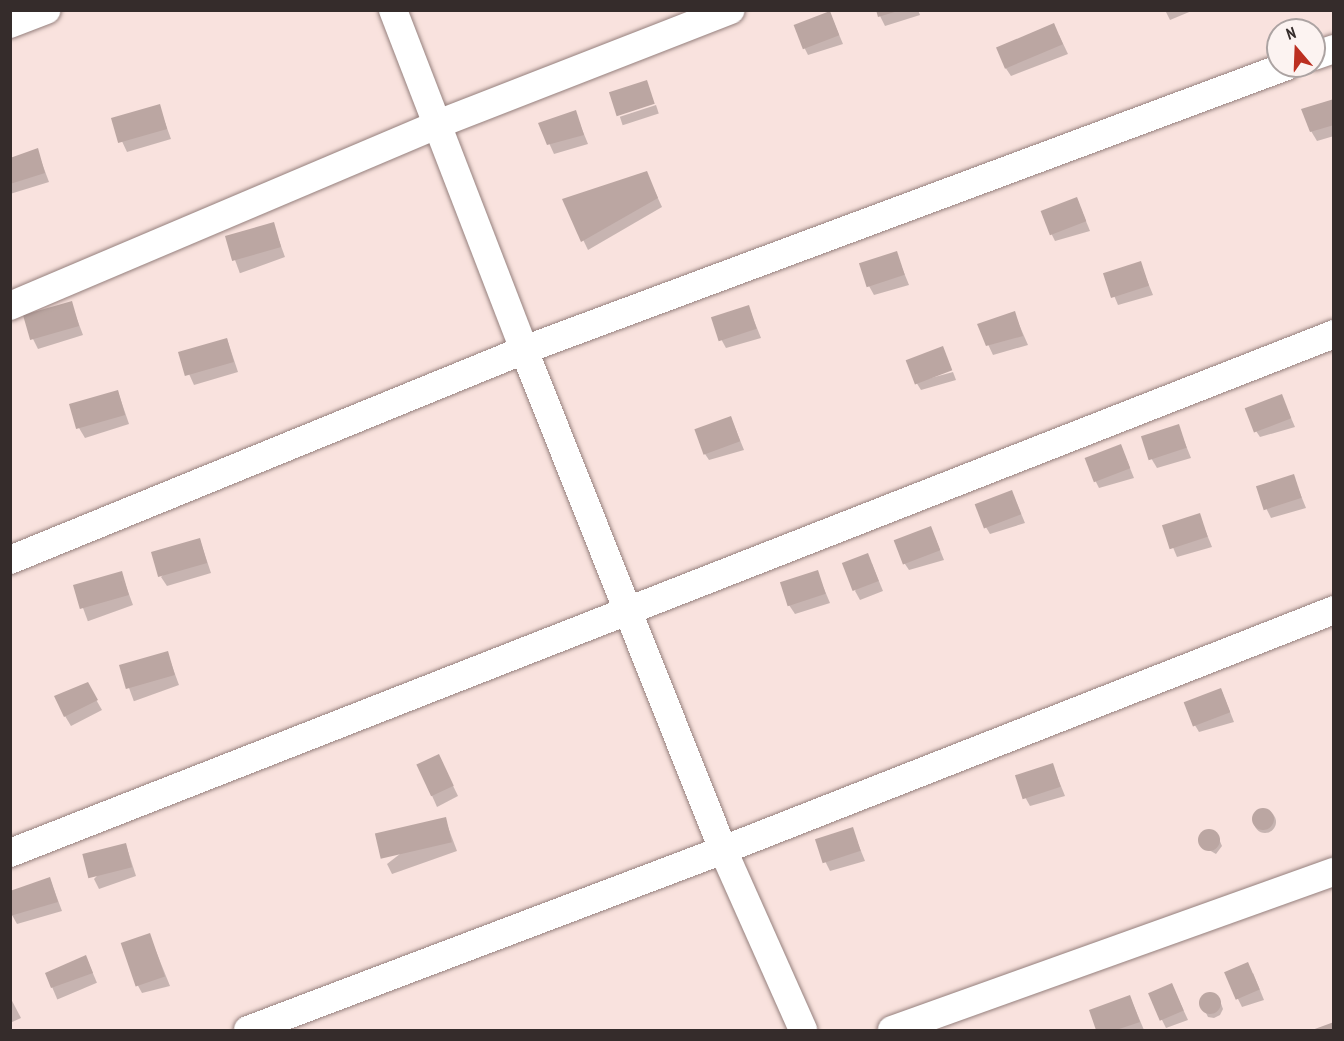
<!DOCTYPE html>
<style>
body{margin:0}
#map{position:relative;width:1344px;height:1041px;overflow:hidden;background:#f9e2de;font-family:"PT Sans Narrow",sans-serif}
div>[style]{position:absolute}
.shadow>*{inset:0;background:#0003;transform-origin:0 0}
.round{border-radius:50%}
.building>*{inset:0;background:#bba6a2;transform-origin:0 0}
.roads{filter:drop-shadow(0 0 2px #95807d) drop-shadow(0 0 2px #95807d)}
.minor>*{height:28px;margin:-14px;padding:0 14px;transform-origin:14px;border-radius:14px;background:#fff}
span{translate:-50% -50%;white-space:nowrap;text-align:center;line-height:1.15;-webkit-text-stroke:4.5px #fcf3f1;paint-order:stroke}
.frame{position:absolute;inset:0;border:12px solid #352c2b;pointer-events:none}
.north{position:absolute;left:1266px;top:18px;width:60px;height:60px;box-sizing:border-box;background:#fcf3f1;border:2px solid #aca3a2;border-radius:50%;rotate:341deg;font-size:16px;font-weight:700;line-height:24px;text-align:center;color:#352c2b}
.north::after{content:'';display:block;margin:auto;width:21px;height:27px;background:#bc2f21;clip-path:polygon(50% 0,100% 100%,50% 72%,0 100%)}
</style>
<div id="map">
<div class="shadow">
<div style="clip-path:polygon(877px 10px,918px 10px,920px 15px,885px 26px)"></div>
<div style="clip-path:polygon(1165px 10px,1194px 10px,1170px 20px)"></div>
<div style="clip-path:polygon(830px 13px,843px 44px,808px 55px,803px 45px)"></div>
<div style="clip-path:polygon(1059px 35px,1068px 54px,1011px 76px,1005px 67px)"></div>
<div style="clip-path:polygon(1334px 100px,1334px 136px,1317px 141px,1311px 131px)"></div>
<div style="left:656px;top:105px;width:9px;height:38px;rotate:72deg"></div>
<div style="clip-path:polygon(159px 106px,171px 139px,127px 152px,113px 122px)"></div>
<div style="clip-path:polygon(575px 112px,588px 144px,554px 154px,540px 123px)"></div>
<div style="clip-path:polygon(37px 150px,49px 182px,10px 194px,10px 159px)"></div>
<div style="clip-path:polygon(646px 172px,662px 207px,588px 250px,564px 200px)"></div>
<div style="clip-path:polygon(1077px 199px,1090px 231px,1055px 241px,1050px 231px)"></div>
<div style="left:273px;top:224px;width:35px;height:48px;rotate:70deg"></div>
<div style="clip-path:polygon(896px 253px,909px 285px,874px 295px,869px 286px)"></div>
<div style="clip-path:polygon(1140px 263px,1153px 295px,1118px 305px,1105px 274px)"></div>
<div style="clip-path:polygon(71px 303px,83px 335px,38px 349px,33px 339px)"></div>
<div style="clip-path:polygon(748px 306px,761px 338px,726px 348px,721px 339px)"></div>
<div style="clip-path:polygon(1014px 313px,1028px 345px,993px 355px,979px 325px)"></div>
<div style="clip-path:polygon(227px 339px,238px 372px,194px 385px,181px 356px)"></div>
<div style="clip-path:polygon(953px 372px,956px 380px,921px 390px,916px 382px)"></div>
<div style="clip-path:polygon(118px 392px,129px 424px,85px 438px,79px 428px)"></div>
<div style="clip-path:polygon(1281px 395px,1295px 427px,1260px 437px,1254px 428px)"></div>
<div style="clip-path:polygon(731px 418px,744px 450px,709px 460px,703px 451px)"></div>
<div style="clip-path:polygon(1178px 426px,1191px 458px,1157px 468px,1151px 458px)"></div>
<div style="clip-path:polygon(1121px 446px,1134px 478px,1099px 488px,1094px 478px)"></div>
<div style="clip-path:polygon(1293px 476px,1306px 508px,1271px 518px,1266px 508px)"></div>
<div style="clip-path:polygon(1012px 492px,1025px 523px,990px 534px,984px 524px)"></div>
<div style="clip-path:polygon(1199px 515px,1212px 547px,1177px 557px,1164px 526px)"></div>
<div style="clip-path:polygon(931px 528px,944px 560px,909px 570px,903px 561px)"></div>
<div style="clip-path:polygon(200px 540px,211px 573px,167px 586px,161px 577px)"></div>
<div style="clip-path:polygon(872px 564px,883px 591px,860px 600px,855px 591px)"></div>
<div style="left:121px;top:572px;width:35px;height:48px;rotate:70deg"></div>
<div style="clip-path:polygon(817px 572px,830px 603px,795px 614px,789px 605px)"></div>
<div style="left:167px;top:652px;width:35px;height:48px;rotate:70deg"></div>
<div style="clip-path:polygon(87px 684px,102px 710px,71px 726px,65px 716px)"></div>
<div style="clip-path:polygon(1221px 689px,1234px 722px,1199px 732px,1193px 722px)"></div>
<div style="clip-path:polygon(418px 764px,443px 765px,458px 796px,437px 807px)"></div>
<div style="clip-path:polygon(1052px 764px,1065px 796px,1030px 806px,1025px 797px)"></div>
<div class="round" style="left:1254px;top:811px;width:22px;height:22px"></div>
<div style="clip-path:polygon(445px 819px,457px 851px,392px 874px,387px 864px)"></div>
<div style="clip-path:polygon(852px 829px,865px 861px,830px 871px,825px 861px)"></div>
<div style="clip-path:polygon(1210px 830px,1216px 832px,1222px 846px,1216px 854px,1202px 846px,1200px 840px,1202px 834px)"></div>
<div style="clip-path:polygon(126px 845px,136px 876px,99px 889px,94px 879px)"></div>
<div style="clip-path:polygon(50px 879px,62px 911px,17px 924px,12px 915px)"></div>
<div style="clip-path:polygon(149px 934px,170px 986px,142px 993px,137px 984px)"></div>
<div style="left:86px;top:957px;width:28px;height:43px;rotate:67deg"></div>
<div style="clip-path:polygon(1253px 973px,1264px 1000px,1242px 1007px,1237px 997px)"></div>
<div style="clip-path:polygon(1172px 985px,1188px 1020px,1166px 1028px,1161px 1018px)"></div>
<div style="clip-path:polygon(1210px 993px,1219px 998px,1223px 1009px,1220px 1015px,1214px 1018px,1208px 1017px,1201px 1003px,1205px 995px)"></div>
<div style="clip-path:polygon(10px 997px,21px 1018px,10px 1023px)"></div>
<div style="clip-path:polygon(1130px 997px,1144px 1030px,1098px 1030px,1091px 1011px)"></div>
</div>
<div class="building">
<div style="clip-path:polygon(876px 10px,898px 10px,898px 11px,878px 17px)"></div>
<div style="left:830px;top:11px;width:26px;height:39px;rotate:69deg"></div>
<div style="left:1054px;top:23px;width:23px;height:63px;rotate:67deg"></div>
<div style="left:647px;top:80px;width:25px;height:40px;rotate:72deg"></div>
<div style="clip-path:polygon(1334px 99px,1334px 125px,1310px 132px,1301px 109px)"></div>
<div style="left:160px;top:104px;width:26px;height:51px;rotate:74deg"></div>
<div style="clip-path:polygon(576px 110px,584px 135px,547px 145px,538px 123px)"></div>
<div style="clip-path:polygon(38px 148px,45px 173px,10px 184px,10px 158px)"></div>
<div style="clip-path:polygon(647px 171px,658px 198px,581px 242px,562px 199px)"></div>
<div style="left:1077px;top:197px;width:26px;height:39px;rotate:69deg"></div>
<div style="left:274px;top:222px;width:26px;height:51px;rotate:74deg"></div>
<div style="left:897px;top:251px;width:25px;height:40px;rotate:72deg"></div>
<div style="left:1141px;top:261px;width:26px;height:40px;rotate:72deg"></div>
<div style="left:72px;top:301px;width:26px;height:51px;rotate:74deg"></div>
<div style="left:749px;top:305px;width:25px;height:40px;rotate:72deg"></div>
<div style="clip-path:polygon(1015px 311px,1023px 336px,986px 346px,977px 324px)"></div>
<div style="left:227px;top:338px;width:25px;height:51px;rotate:74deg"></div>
<div style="left:943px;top:346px;width:26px;height:40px;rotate:69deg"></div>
<div style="left:118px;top:390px;width:26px;height:51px;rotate:74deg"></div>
<div style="left:1282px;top:394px;width:26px;height:40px;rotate:69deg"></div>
<div style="left:731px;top:416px;width:27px;height:39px;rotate:70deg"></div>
<div style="left:1179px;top:424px;width:25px;height:40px;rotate:72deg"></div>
<div style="left:1121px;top:444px;width:26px;height:39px;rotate:69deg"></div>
<div style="left:1294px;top:474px;width:25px;height:40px;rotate:72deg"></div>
<div style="left:1012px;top:490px;width:26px;height:40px;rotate:69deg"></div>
<div style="left:1200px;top:513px;width:25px;height:40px;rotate:72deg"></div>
<div style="left:931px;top:526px;width:26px;height:40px;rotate:69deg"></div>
<div style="left:200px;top:538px;width:26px;height:51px;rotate:74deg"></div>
<div style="left:868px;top:553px;width:30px;height:28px;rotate:69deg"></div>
<div style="left:818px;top:570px;width:25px;height:40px;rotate:72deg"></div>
<div style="left:122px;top:571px;width:25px;height:51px;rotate:74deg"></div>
<div style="left:168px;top:651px;width:25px;height:51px;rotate:74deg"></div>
<div style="clip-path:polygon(88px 682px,98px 700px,64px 717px,54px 696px)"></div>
<div style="left:1221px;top:688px;width:26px;height:40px;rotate:69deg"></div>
<div style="left:439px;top:754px;width:35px;height:25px;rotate:65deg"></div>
<div style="left:1053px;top:763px;width:25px;height:40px;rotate:72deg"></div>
<div class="round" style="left:1252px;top:808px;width:22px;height:22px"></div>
<div style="left:446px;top:817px;width:26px;height:73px;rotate:77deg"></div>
<div style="left:853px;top:827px;width:25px;height:40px;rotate:72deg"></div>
<div class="round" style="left:1198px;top:829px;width:22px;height:22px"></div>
<div style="left:126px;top:843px;width:25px;height:45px;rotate:76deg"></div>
<div style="clip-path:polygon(50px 877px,58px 902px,10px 916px,10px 891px)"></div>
<div style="left:150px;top:933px;width:46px;height:31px;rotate:71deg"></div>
<div style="clip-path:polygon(86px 955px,93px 973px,51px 988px,45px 973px)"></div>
<div style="left:1248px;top:962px;width:30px;height:26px;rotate:67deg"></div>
<div style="left:1172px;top:983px;width:30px;height:26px;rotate:67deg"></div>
<div class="round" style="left:1199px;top:992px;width:22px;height:22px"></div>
<div style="clip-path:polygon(1130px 995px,1140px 1022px,1116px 1030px,1096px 1030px,1089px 1010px)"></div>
<div style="clip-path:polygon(1334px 1022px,1334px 1030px,1312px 1030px)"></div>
</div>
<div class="roads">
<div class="minor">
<div style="left:393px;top:10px;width:364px;rotate:68.9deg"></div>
<div style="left:524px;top:350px;width:538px;rotate:68.3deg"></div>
<div style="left:723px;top:850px;width:197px;rotate:66deg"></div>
<div style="left:10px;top:24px;width:39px;rotate:-21deg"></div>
<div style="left:1314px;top:56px;width:21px;rotate:-19deg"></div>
<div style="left:10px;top:306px;width:465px;rotate:-23deg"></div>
<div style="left:438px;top:124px;width:314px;rotate:-21.3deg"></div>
<div style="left:10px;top:560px;width:555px;rotate:-22.22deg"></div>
<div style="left:524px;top:350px;width:814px;rotate:-20.42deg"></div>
<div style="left:10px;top:853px;width:1422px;rotate:-21.4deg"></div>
<div style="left:248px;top:1030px;width:508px;rotate:-20.75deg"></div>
<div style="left:723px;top:850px;width:656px;rotate:-21.44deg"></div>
<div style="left:892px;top:1030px;width:469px;rotate:-19.7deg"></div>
</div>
</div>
<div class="frame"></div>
<div class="north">N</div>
</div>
